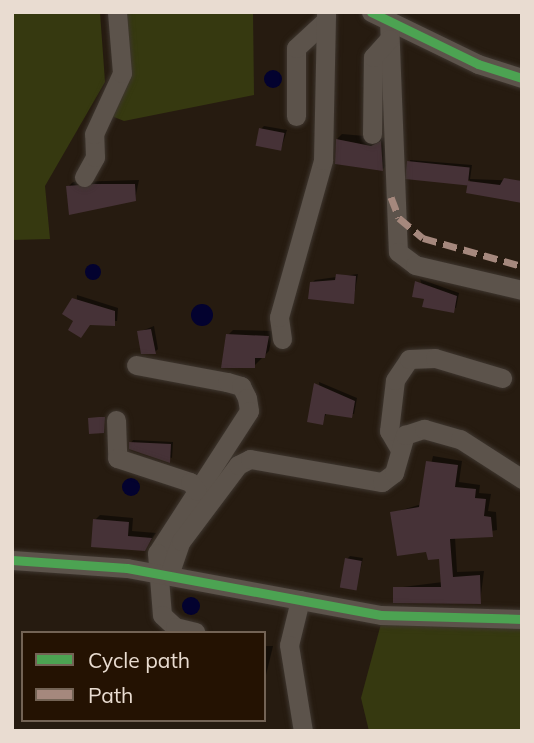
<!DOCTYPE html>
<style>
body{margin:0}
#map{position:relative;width:534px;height:743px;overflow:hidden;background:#261b10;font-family:Mulish,sans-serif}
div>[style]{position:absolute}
.green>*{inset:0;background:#363910}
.water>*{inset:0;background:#03022f}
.round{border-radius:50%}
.shadow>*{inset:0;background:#0007}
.building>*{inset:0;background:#463237;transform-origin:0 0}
.roads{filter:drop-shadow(0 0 2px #3e362f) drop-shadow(0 0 2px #3e362f)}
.minor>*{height:19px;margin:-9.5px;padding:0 9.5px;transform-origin:9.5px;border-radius:9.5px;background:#5c534b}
.quiet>*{height:7px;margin-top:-3.5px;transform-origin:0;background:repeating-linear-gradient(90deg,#a5887d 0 14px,transparent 0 21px)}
.cycleway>*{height:9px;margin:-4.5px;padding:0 4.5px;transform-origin:4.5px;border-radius:4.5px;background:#4ca352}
span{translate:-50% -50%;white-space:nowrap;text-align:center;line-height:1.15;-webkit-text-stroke:7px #241202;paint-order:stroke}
.frame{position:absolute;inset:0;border:14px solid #e9dcd1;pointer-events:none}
.legend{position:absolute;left:21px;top:631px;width:245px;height:91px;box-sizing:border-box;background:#241202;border:2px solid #736355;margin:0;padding:9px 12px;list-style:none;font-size:21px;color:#e9dcd1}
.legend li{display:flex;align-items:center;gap:14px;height:35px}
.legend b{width:35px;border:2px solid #736355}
</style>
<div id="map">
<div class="green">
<div style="clip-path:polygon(12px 12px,100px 12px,105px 82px,45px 186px,50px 239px,12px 240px)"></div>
<div style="clip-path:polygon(121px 12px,253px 12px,254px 95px,124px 121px,109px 115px)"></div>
<div style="clip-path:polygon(382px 620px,522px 626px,522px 731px,369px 731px,361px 698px)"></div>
</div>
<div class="water">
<div class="round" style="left:264px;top:70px;width:18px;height:18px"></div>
<div class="round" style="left:85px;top:264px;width:16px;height:16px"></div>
<div class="round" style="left:191px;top:304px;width:22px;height:22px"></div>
<div class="round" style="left:122px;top:478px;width:18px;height:18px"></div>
<div class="round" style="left:182px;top:597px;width:18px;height:18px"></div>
</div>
<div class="shadow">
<div style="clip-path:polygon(264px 126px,287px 130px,281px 149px,261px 129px)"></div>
<div style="clip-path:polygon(342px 134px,386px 138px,387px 165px,382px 170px,337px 139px)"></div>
<div style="clip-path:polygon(410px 160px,472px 165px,470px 179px,522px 181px,522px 201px,468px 192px,470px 180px,409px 178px)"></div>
<div style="clip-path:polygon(139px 180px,135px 199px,68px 187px,73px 182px)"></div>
<div style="clip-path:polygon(358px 274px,353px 302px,312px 283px,315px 280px)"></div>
<div style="clip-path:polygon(420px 279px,459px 293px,456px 308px,426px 298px)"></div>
<div style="clip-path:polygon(77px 295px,118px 308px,117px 321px,76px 321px)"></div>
<div style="clip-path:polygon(154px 326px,158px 349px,155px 352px,139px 332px)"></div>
<div style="clip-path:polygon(233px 330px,273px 331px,269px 351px,254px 366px,228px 335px)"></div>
<div style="clip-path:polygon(319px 382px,357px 398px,354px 414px,327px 412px,322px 423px)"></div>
<div style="clip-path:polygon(133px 440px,173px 442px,172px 458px,131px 443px)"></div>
<div style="clip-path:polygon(433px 456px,462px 461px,459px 482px,480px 485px,479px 493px,491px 494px,488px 511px,496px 512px,497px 530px,455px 537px,457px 572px,484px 571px,480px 602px,395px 588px,443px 582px,440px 557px,392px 513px,422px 504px)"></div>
<div style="clip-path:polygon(100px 515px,133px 518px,132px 531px,156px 533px,145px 549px,95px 520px)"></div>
<div style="clip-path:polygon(350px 556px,363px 558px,356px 589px,347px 559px)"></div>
<div style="clip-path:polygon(264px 646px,273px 646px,266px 675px,264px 674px)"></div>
</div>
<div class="building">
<div style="left:259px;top:128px;width:26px;height:18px;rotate:11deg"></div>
<div style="clip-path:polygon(336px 139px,371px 146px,381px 141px,383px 171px,335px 164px)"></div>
<div style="left:407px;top:161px;width:63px;height:18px;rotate:6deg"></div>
<div style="clip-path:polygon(504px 178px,522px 181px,522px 203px,466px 193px,468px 181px,500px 185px)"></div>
<div style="clip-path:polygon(94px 184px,135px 184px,136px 201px,69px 215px,66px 186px)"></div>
<div style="clip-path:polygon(336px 274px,356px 276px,354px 304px,308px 299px,310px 282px,335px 280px)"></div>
<div style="clip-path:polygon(415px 281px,457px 296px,454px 313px,422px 307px,424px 299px,412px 297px)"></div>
<div style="clip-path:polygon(72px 298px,115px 311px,115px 326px,90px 325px,81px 338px,68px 330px,73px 321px,62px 314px)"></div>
<div style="clip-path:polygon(151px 329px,156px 354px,141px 354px,137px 331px)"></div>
<div style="clip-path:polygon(226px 334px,269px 336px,265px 358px,255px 358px,255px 368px,221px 368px)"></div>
<div style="clip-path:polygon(314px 383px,355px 401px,352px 418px,325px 414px,323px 425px,307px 422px)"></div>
<div style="clip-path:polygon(99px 417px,105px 417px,104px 433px,89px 434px,88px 418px)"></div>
<div style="clip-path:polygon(129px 442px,171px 444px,170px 463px,129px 449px)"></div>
<div style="clip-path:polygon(426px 461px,458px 465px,455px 487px,476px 489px,475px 498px,486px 499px,484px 516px,491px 517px,493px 537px,450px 539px,453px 577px,480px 575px,481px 604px,393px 603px,393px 587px,441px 587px,439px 559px,428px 560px,426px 552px,397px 556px,390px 512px,419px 507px)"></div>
<div style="clip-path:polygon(93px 519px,129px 522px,128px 536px,152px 538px,145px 551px,91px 547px)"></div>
<div style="left:345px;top:558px;width:17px;height:30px;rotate:10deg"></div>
</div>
<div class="roads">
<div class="minor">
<div style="left:371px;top:12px;width:119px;rotate:25.9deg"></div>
<div style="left:478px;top:64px;width:46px;rotate:17.7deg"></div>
<div style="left:389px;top:20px;width:232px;rotate:87.8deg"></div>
<div style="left:398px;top:252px;width:21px;rotate:37deg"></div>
<div style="left:415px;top:265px;width:110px;rotate:13.2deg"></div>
<div style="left:296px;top:116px;width:68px;rotate:-90deg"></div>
<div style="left:296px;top:48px;width:38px;rotate:-43deg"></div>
<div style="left:372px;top:134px;width:77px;rotate:-89.3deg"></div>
<div style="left:373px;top:57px;width:24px;rotate:-48deg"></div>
<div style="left:84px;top:177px;width:23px;rotate:-61deg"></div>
<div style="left:95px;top:157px;width:23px;rotate:-92deg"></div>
<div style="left:94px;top:134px;width:67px;rotate:-65.3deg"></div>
<div style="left:122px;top:73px;width:61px;rotate:-94.7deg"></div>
<div style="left:282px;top:339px;width:22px;rotate:-98deg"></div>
<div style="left:279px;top:317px;width:163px;rotate:-74.3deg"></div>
<div style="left:323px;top:160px;width:148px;rotate:-88.8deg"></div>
<div style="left:136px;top:365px;width:93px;rotate:10.6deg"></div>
<div style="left:227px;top:382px;width:15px;rotate:16deg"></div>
<div style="left:241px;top:386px;width:13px;rotate:63deg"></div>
<div style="left:247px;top:398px;width:13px;rotate:81deg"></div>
<div style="left:249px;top:411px;width:169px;rotate:122.9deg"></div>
<div style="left:157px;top:553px;width:62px;rotate:85.4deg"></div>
<div style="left:162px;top:615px;width:18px;rotate:43deg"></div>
<div style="left:175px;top:627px;width:21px;rotate:14deg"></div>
<div style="left:116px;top:420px;width:38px;rotate:88deg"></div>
<div style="left:117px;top:458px;width:77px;rotate:18.2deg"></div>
<div style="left:190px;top:482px;width:11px;rotate:52deg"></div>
<div style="left:399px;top:448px;width:20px;rotate:-120deg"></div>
<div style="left:389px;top:431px;width:51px;rotate:-83.3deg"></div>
<div style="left:395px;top:380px;width:25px;rotate:-56deg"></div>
<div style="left:409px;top:359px;width:26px;rotate:-2deg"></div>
<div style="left:435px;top:358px;width:70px;rotate:16.6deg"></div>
<div style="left:12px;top:560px;width:115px;rotate:4deg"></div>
<div style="left:127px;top:568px;width:258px;rotate:10.5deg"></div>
<div style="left:381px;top:615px;width:141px;rotate:1.6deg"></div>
<div style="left:169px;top:575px;width:36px;rotate:-71deg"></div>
<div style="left:181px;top:541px;width:95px;rotate:-53.1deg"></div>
<div style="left:238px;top:465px;width:13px;rotate:-27deg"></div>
<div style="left:250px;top:459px;width:134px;rotate:9.9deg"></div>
<div style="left:382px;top:482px;width:15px;rotate:-37deg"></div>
<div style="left:394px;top:473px;width:40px;rotate:-74deg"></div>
<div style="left:405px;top:435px;width:20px;rotate:-18deg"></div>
<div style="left:424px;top:429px;width:37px;rotate:16deg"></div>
<div style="left:460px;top:439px;width:74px;rotate:32.8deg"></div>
<div style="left:300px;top:600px;width:46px;rotate:103.7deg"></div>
<div style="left:289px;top:645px;width:87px;rotate:80.8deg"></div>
</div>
</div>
<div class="quiet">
<div style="left:391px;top:197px;width:22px;rotate:69deg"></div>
<div style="left:399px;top:218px;width:31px;rotate:40deg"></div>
<div style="left:423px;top:238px;width:103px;rotate:15.8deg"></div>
</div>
<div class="cycleway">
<div style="left:371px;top:12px;width:119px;rotate:25.9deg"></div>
<div style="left:478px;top:64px;width:46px;rotate:17.7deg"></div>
<div style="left:12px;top:560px;width:115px;rotate:4deg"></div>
<div style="left:127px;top:568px;width:258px;rotate:10.5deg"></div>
<div style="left:381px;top:615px;width:141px;rotate:1.6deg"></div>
</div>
<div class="frame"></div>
<ul class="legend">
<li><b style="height:9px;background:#4ca352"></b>Cycle path</li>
<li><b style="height:9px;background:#a5887d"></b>Path</li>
</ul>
</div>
